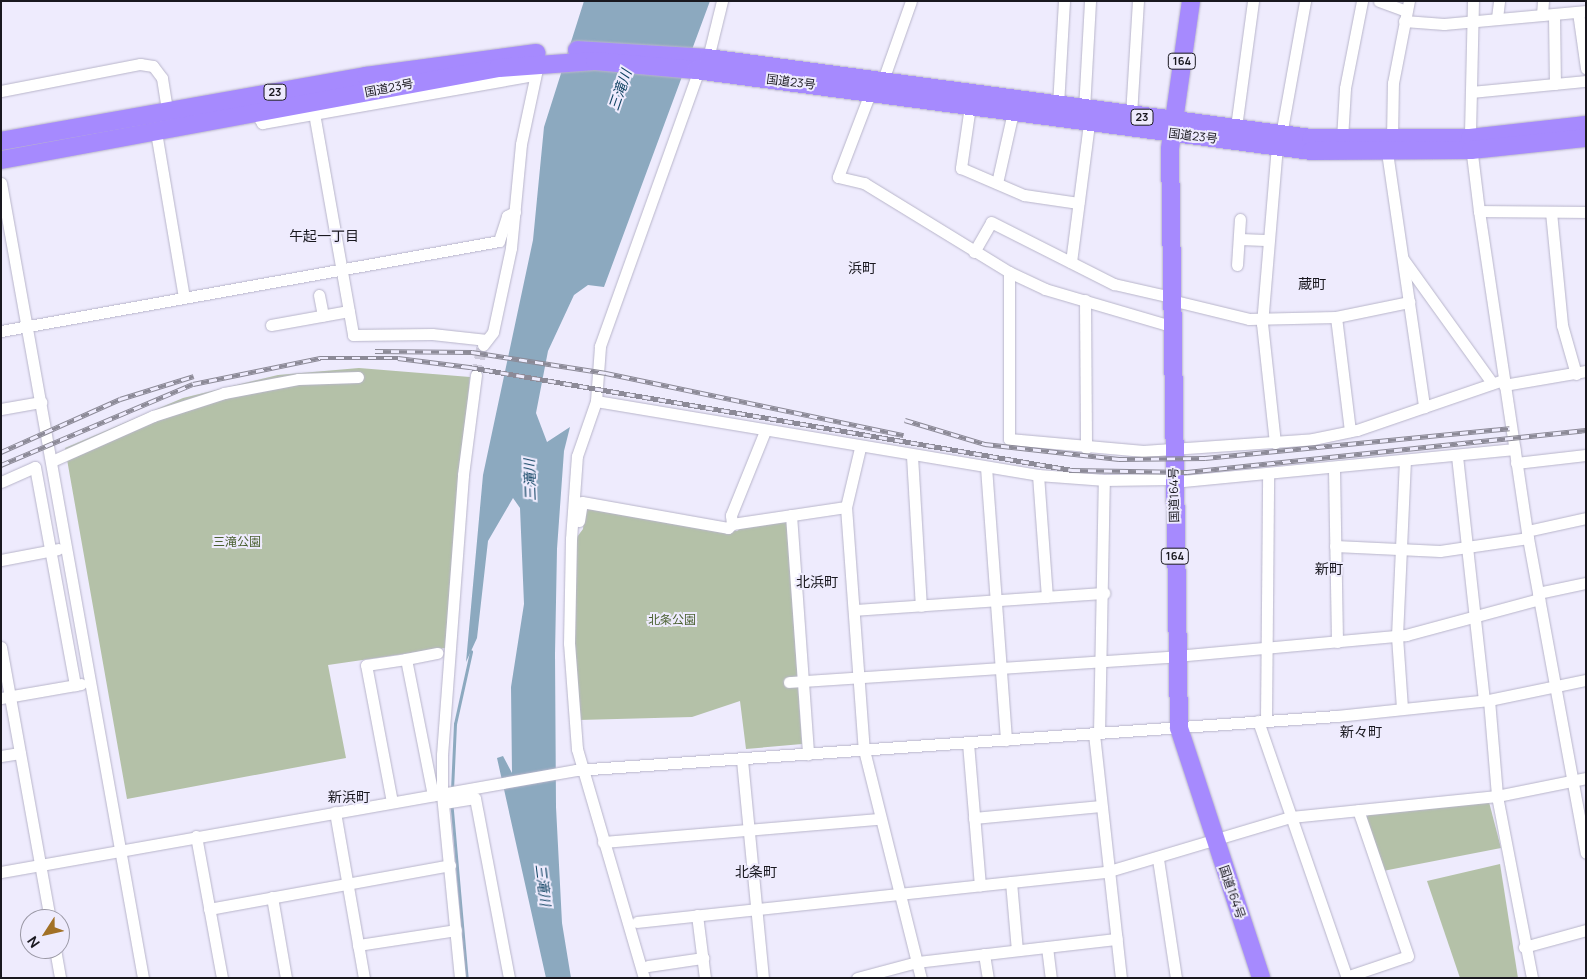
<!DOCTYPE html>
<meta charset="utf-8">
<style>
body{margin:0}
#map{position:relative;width:1587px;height:979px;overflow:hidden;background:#eeebfd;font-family:Manrope,"Noto Sans JP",sans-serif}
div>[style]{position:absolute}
.green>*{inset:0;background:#b4c1a8}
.water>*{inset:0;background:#8ca9bf}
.stream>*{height:2.5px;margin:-1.25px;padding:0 1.25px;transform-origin:1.25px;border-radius:1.25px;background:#8ca9bf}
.minor-tunnel>*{height:11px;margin-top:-5.5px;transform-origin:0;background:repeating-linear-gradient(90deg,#cecbdc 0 11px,transparent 0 16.5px)}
.roads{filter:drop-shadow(0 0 1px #b8b5ca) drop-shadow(0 0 1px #b8b5ca)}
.minor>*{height:11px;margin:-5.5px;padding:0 5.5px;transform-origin:5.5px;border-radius:5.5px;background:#fff}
.highway>*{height:18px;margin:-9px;padding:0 9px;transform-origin:9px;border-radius:9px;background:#a68afe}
.rail>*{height:4.5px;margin-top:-2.25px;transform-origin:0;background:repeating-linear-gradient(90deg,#eeebfd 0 8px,#8c8a97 0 16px);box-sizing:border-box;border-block:1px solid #8c8a97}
span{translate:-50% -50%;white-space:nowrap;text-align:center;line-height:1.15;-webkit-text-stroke:4px #eeebfd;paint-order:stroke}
.shield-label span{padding:1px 4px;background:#eeebfd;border:1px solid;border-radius:4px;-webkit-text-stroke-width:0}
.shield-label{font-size:11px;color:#19181f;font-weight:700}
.street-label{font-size:12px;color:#19181f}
.park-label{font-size:12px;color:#4a6031}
.water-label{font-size:14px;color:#0b3f5f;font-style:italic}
.neighbourhood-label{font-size:14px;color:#19181f}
.frame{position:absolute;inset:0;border:2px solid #19181f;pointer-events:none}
.north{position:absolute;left:20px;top:909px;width:50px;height:50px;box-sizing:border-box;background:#eeebfd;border:1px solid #9997a4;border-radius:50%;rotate:235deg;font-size:14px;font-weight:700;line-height:20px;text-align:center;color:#19181f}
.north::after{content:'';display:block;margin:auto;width:18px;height:22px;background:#a27126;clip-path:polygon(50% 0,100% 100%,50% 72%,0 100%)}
</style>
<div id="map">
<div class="green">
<div style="clip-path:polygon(359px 368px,470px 377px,445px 648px,328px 665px,346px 758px,127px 799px,65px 448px,183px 398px,278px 375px)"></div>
<div style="clip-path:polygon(585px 507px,737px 531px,745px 525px,787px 519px,802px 744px,746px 749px,740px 701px,692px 717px,579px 720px,573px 647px,574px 541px,583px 529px)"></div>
<div style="clip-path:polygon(1489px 802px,1501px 848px,1383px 871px,1365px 819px,1368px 815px)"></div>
<div style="clip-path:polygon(1500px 864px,1518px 978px,1460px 978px,1427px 881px)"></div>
</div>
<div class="water">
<div style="clip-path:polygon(584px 1px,710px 1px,604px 287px,588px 285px,574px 295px,548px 351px,536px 413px,547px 442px,570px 427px,564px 451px,557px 549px,555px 654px,556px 807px,562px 923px,571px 978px,546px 978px,497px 758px,503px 756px,512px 773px,511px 687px,524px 604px,520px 508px,513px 498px,488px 541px,477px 638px,466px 662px,483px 475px,533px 240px,544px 127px)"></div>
</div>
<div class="stream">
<div style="left:452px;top:790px;width:66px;rotate:-87.4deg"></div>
<div style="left:455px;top:724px;width:74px;rotate:-77.5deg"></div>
<div style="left:452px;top:805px;width:174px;rotate:85deg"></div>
</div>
<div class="minor-tunnel">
<div style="left:476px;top:375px;width:30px;rotate:-78deg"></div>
</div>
<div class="roads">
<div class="minor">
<div style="left:911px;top:1px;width:84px;rotate:109.5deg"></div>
<div style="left:883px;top:80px;width:18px;rotate:135deg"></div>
<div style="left:870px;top:93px;width:90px;rotate:110.9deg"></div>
<div style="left:838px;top:177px;width:27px;rotate:13deg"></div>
<div style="left:864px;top:183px;width:170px;rotate:31.5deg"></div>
<div style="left:1009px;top:272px;width:40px;rotate:25deg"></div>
<div style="left:1045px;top:289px;width:131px;rotate:16.4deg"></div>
<div style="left:1379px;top:1px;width:29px;rotate:20deg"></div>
<div style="left:1473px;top:1px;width:137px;rotate:91.3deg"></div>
<div style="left:1470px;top:138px;width:74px;rotate:83deg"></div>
<div style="left:1479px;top:211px;width:331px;rotate:81.5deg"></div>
<div style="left:1528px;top:538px;width:320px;rotate:79.6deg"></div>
<div style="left:1578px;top:12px;width:57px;rotate:81.9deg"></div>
<div style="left:1542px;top:15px;width:14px;rotate:-86deg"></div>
<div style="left:1554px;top:15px;width:69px;rotate:89.2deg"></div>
<div style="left:1497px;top:18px;width:17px;rotate:-83deg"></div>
<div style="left:1404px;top:21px;width:40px;rotate:4.3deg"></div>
<div style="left:1444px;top:24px;width:143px;rotate:-5.2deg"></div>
<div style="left:708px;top:58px;width:59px;rotate:-76.2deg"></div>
<div style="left:1px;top:91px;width:142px;rotate:-11deg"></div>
<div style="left:140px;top:64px;width:13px;rotate:9deg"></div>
<div style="left:153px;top:66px;width:15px;rotate:53deg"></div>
<div style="left:162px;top:78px;width:33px;rotate:81deg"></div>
<div style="left:1471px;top:92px;width:116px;rotate:-5.5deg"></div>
<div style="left:1058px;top:105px;width:104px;rotate:-86.7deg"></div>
<div style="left:970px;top:106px;width:63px;rotate:98.3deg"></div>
<div style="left:961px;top:168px;width:69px;rotate:23.2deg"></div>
<div style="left:1024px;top:195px;width:55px;rotate:8.4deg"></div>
<div style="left:1084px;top:109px;width:108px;rotate:-86.8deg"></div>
<div style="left:256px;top:113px;width:12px;rotate:59deg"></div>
<div style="left:262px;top:123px;width:277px;rotate:-10deg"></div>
<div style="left:314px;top:113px;width:225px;rotate:80deg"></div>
<div style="left:353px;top:335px;width:79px;rotate:-0.7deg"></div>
<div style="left:432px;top:334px;width:55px;rotate:6.2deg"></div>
<div style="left:1131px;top:115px;width:114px;rotate:-86.5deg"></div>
<div style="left:1236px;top:127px;width:127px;rotate:-82.3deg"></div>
<div style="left:156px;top:132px;width:167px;rotate:80.4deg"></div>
<div style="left:1281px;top:135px;width:136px;rotate:-79.8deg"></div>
<div style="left:1392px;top:138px;width:55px;rotate:-89deg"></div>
<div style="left:1393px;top:83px;width:84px;rotate:-79deg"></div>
<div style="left:1342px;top:139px;width:51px;rotate:-86.6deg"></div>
<div style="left:1345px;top:88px;width:89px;rotate:-78.9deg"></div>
<div style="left:1387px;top:152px;width:258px;rotate:81.7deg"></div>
<div style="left:1px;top:183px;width:808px;rotate:79.87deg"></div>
<div style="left:997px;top:183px;width:73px;rotate:-77.3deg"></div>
<div style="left:1479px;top:211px;width:107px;rotate:0.5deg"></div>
<div style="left:1551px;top:212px;width:114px;rotate:84.4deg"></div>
<div style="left:1562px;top:325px;width:51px;rotate:74.1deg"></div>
<div style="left:1239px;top:239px;width:27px;rotate:2deg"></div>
<div style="left:974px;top:252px;width:34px;rotate:-60deg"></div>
<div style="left:991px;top:222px;width:138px;rotate:26.8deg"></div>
<div style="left:1114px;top:284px;width:58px;rotate:12.8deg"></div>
<div style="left:1403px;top:259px;width:153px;rotate:54.3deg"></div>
<div style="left:1071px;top:262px;width:140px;rotate:-82.6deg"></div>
<div style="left:1237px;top:265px;width:46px;rotate:-86.3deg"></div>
<div style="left:1009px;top:272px;width:167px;rotate:90deg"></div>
<div style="left:1009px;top:439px;width:135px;rotate:5.1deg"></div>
<div style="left:1143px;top:451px;width:170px;rotate:-4deg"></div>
<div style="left:1313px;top:439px;width:45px;rotate:-11.6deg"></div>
<div style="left:1357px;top:430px;width:154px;rotate:-18.9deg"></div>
<div style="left:319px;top:295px;width:21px;rotate:79deg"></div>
<div style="left:1085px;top:300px;width:148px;rotate:89.6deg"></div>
<div style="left:1171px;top:300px;width:80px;rotate:13.7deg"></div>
<div style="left:1249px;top:319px;width:87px;rotate:-1.3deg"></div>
<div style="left:1336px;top:317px;width:75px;rotate:-11.6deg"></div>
<div style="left:1336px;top:317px;width:115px;rotate:83deg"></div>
<div style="left:271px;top:325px;width:79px;rotate:-10.2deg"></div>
<div style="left:1px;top:331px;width:506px;rotate:-10.24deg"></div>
<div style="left:499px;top:241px;width:26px;rotate:-72deg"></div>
<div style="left:507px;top:216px;width:9px;rotate:-27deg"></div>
<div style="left:483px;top:345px;width:16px;rotate:-52deg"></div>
<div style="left:493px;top:332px;width:86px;rotate:-77.9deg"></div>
<div style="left:511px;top:248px;width:104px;rotate:-84.5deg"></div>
<div style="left:521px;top:144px;width:82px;rotate:-78deg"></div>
<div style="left:1504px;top:385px;width:83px;rotate:-9.7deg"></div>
<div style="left:596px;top:401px;width:448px;rotate:9.5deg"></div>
<div style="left:1038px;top:475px;width:66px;rotate:4.3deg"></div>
<div style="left:1104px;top:480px;width:69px;rotate:-0.8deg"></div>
<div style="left:1px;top:409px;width:41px;rotate:-9.9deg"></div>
<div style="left:765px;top:431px;width:91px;rotate:112deg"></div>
<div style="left:731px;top:515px;width:9px;rotate:84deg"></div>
<div style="left:732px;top:524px;width:115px;rotate:-8.5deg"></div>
<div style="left:1275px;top:443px;width:120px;rotate:-96.2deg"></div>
<div style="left:1262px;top:324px;width:178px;rotate:-85.2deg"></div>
<div style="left:860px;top:448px;width:61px;rotate:103.3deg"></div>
<div style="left:846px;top:507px;width:244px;rotate:85.8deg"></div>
<div style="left:864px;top:750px;width:235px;rotate:76deg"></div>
<div style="left:912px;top:456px;width:150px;rotate:86.6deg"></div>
<div style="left:1457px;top:456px;width:245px;rotate:83.7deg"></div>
<div style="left:52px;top:461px;width:111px;rotate:-24deg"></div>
<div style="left:153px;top:416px;width:75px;rotate:-17.9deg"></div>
<div style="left:224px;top:393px;width:75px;rotate:-10.7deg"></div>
<div style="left:298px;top:379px;width:60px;rotate:-1.9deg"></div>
<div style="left:1516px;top:463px;width:70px;rotate:-6.5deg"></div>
<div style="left:986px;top:467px;width:274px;rotate:85.8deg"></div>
<div style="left:1334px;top:469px;width:173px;rotate:89deg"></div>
<div style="left:1038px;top:475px;width:122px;rotate:85.8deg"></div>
<div style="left:1px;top:482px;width:37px;rotate:-24deg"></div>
<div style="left:35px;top:467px;width:222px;rotate:79.6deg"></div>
<div style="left:1173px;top:482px;width:343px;rotate:-5.5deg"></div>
<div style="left:791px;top:515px;width:240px;rotate:85.9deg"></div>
<div style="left:579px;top:521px;width:19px;rotate:-81deg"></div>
<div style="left:582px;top:502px;width:148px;rotate:10.1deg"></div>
<div style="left:728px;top:528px;width:6px;rotate:-45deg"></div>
<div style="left:1527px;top:531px;width:60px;rotate:-12.4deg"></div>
<div style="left:1335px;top:546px;width:105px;rotate:2.7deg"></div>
<div style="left:1440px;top:551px;width:89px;rotate:-8.4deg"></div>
<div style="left:1px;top:560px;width:58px;rotate:-10.9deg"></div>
<div style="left:1538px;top:593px;width:49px;rotate:-11.8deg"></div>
<div style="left:854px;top:610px;width:251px;rotate:-3.9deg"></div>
<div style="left:1px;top:647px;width:276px;rotate:79.8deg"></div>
<div style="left:406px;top:659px;width:32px;rotate:-11deg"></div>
<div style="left:789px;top:682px;width:388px;rotate:-3.8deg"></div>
<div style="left:1176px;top:656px;width:231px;rotate:-5.2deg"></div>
<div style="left:1406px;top:635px;width:138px;rotate:-15.1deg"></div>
<div style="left:1px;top:698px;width:81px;rotate:-9.9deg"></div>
<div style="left:1489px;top:700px;width:96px;rotate:85.2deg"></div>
<div style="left:1497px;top:796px;width:185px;rotate:79.1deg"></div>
<div style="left:1402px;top:708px;width:72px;rotate:-94deg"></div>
<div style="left:1397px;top:636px;width:173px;rotate:-87.4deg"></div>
<div style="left:1266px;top:720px;width:246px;rotate:-89.5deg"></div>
<div style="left:1258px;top:721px;width:272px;rotate:70.9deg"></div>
<div style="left:1099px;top:733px;width:253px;rotate:-88.9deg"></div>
<div style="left:1094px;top:734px;width:245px;rotate:83.7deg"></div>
<div style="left:968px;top:743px;width:143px;rotate:85.2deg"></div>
<div style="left:1px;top:756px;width:19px;rotate:-9deg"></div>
<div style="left:742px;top:760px;width:219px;rotate:84.5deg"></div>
<div style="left:392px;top:802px;width:139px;rotate:-100.7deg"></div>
<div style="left:366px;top:665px;width:40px;rotate:-8.5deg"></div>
<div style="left:406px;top:659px;width:139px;rotate:78.8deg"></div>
<div style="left:444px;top:803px;width:31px;rotate:-9deg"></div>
<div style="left:475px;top:798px;width:183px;rotate:79.3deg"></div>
<div style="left:335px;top:812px;width:169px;rotate:80.1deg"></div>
<div style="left:974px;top:818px;width:127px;rotate:-5.4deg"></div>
<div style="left:196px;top:836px;width:144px;rotate:79.6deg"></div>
<div style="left:603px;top:842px;width:277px;rotate:-4.8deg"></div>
<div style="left:1158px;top:859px;width:120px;rotate:81.4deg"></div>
<div style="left:1px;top:872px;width:584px;rotate:-10.06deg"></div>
<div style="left:576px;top:770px;width:763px;rotate:-4.06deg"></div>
<div style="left:1337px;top:716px;width:153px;rotate:-6deg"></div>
<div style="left:1489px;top:700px;width:99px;rotate:-11.7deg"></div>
<div style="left:1011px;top:882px;width:68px;rotate:85deg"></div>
<div style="left:272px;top:897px;width:82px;rotate:80.2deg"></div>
<div style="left:209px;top:909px;width:245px;rotate:-10.3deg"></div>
<div style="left:697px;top:915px;width:64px;rotate:82.8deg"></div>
<div style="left:637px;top:922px;width:472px;rotate:-6.1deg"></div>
<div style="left:1106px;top:872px;width:193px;rotate:-16.6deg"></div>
<div style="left:1291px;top:817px;width:207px;rotate:-5.8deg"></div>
<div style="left:1497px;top:796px;width:91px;rotate:-11.4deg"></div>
<div style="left:358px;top:945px;width:99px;rotate:-8.7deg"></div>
<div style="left:1047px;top:947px;width:31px;rotate:83deg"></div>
<div style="left:1524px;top:947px;width:64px;rotate:-15.3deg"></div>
<div style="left:55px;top:949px;width:29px;rotate:80deg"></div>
<div style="left:984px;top:954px;width:24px;rotate:81deg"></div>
<div style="left:648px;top:966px;width:56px;rotate:-8.3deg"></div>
<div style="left:1346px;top:977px;width:65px;rotate:-18.7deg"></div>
<div style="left:1408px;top:956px;width:154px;rotate:-108.9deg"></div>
<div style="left:460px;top:978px;width:185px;rotate:-95.6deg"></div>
<div style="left:442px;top:794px;width:39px;rotate:-90deg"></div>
<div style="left:442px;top:755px;width:281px;rotate:-85.7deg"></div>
<div style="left:463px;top:475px;width:101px;rotate:-82.6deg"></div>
<div style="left:644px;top:978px;width:239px;rotate:-106.3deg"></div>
<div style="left:577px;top:749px;width:106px;rotate:-94.3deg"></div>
<div style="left:569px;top:643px;width:104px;rotate:-88.9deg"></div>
<div style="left:571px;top:539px;width:83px;rotate:-85.9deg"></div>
<div style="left:577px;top:456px;width:58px;rotate:-70.9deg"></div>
<div style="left:596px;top:401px;width:55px;rotate:-85.8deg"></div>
<div style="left:600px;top:346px;width:293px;rotate:-70.3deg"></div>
<div style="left:857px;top:978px;width:62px;rotate:-14.9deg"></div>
<div style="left:917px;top:962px;width:201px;rotate:-6.6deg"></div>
</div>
<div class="highway">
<div style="left:1191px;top:1px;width:149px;rotate:98.1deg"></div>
<div style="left:1170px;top:149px;width:579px;rotate:89.11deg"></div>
<div style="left:1179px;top:728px;width:263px;rotate:71.8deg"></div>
<div style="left:577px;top:50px;width:131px;rotate:3.5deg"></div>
<div style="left:708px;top:58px;width:608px;rotate:7.56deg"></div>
<div style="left:1311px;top:138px;width:159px"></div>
<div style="left:1470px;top:138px;width:117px;rotate:-6.4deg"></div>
<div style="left:1px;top:141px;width:371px;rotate:-10.1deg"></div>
<div style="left:366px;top:76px;width:172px;rotate:-7.7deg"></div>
<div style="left:1px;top:160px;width:505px;rotate:-10.49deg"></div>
<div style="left:498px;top:68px;width:97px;rotate:-4.1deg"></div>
<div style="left:595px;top:61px;width:101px;rotate:5.1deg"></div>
<div style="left:696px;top:70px;width:620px;rotate:7.5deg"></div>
<div style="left:1311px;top:151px;width:160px;rotate:-0.4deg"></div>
<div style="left:1471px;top:150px;width:116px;rotate:-6deg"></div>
</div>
</div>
<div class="rail">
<div style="left:375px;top:351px;width:97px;rotate:0.6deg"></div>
<div style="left:472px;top:352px;width:136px;rotate:8.9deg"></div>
<div style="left:606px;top:373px;width:304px;rotate:11.8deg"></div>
<div style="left:905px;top:420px;width:84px;rotate:16.7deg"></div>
<div style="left:985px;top:444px;width:135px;rotate:6.4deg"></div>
<div style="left:1119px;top:459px;width:86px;rotate:-0.7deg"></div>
<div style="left:1205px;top:458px;width:306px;rotate:-5.6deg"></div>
<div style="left:1px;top:452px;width:130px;rotate:-24deg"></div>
<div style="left:120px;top:399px;width:77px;rotate:-17.3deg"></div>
<div style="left:1px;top:465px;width:208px;rotate:-22.9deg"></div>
<div style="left:193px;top:384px;width:130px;rotate:-11.6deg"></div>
<div style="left:320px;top:358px;width:78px"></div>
<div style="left:398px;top:358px;width:72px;rotate:7.2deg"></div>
<div style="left:469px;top:367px;width:612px;rotate:9.69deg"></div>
<div style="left:1072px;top:470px;width:115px;rotate:1deg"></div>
<div style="left:1187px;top:472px;width:401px;rotate:-6deg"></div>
</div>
<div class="shield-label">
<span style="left:1182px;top:61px">164</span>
<span style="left:275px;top:92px">23</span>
<span style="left:1142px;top:117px">23</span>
<span style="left:1175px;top:556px">164</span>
</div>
<div class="street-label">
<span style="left:791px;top:82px;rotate:7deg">国道23号</span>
<span style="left:389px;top:88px;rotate:-11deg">国道23号</span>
<span style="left:1193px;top:136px;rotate:7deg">国道23号</span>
<span style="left:1174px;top:495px;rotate:-91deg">国道164号</span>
<span style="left:1232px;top:892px;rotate:71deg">国道164号</span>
</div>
<div class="park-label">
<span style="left:237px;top:542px">三滝公園</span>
<span style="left:672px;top:620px">北条公園</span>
</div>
<div class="water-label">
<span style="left:620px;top:90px;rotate:-71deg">三滝川</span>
<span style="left:530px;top:480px;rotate:-92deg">三滝川</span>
<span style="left:543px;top:885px;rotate:83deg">三滝川</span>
</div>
<div class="neighbourhood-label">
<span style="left:324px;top:236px">午起一丁目</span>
<span style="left:862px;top:268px">浜町</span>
<span style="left:1312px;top:284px">蔵町</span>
<span style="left:1329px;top:569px">新町</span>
<span style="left:817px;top:582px">北浜町</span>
<span style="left:1361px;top:732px">新々町</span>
<span style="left:349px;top:797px">新浜町</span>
<span style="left:756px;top:872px">北条町</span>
</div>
<div class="frame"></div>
<div class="north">N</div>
</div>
